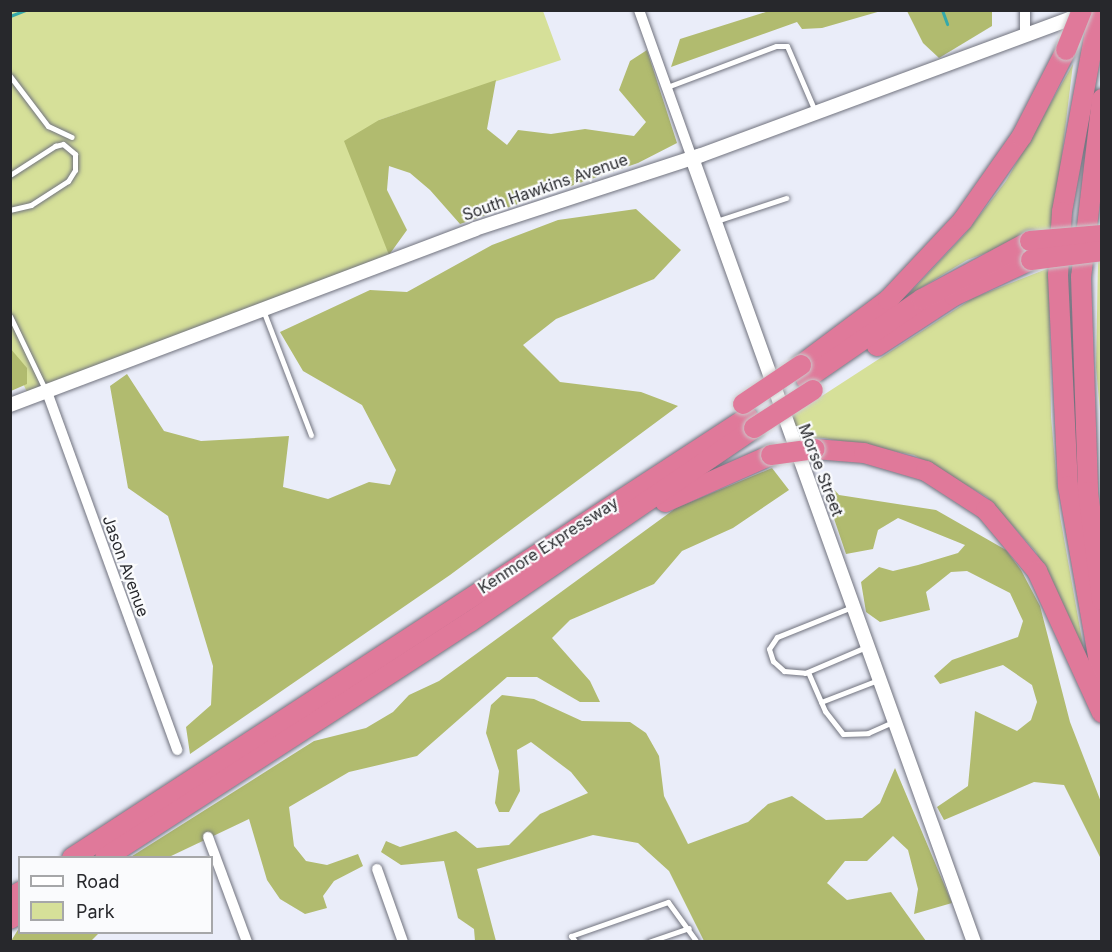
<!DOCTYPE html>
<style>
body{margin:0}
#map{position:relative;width:1112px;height:952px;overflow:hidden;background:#eaedf9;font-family:Inter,sans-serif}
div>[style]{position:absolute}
.green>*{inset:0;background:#d6e099}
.forest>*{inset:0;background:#b1bb6f}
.stream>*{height:3px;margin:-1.5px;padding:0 1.5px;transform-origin:1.5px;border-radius:1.5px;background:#35a9aa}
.roads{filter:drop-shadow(0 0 2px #71737e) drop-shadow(0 0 2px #71737e)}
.service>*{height:5px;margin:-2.5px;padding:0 2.5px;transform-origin:2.5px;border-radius:2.5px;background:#fff}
.minor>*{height:10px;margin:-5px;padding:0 5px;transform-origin:5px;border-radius:5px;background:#fff}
.tertiary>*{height:14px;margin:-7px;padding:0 7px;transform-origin:7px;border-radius:7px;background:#fff}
.motorway>*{height:20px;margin:-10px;padding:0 10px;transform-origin:10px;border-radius:10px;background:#e0799a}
.bridges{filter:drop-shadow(0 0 2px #cbcbcc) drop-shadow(0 0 2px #cbcbcc)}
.motorway-bridge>*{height:20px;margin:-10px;padding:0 10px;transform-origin:10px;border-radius:10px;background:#e0799a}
span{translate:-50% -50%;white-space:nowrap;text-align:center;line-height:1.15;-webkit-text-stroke:4.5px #fafbfd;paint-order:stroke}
.street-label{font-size:16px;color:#27282c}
.frame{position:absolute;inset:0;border:12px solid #27282c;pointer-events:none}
.legend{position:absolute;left:18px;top:856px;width:195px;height:78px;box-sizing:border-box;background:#fafbfd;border:2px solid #a6a7a9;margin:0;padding:8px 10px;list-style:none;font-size:18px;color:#27282c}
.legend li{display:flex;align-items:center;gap:12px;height:30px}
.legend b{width:30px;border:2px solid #a6a7a9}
</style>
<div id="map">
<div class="green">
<div style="clip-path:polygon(11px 11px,543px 11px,561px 60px,379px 120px,389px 255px,27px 392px,11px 358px)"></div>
<div style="clip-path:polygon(1073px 64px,1053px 228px,967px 260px,906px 297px,966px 233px,1006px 181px)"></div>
<div style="clip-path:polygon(1098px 261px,1102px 261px,1101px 422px,1096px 367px)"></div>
<div style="clip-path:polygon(1049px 268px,1051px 417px,1060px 516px,1084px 651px,1036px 552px,987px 497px,914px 455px,824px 438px,800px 439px,791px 416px,973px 298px)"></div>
</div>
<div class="forest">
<div style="clip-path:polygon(772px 10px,881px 11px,822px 28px,802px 29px,797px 22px,671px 67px,680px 39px)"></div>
<div style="clip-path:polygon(907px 11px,992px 11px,992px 26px,939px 58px,923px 43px)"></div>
<div style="clip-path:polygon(647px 50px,677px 143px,638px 163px,460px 224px,430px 190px,410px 173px,389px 166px,387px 190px,407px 230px,389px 255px,344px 141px,379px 120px,496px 80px,487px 129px,507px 145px,518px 130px,551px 134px,585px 129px,634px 136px,646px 122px,619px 90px,630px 61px)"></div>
<div style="clip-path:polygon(636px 209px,681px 250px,654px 279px,556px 319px,523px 345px,560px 382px,641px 392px,678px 406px,450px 575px,190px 754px,186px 727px,211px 705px,213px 666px,168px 516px,128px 488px,110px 386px,127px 374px,164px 431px,201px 441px,289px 436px,283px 487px,328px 499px,369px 482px,390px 485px,396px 470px,362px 405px,303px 371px,280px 332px,370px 290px,407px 292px,492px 245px,558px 220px)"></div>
<div style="clip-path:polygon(10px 348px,27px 368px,27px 384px,11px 391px)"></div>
<div style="clip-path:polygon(772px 468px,789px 490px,733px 528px,682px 551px,654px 584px,570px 620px,552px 638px,590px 681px,600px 702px,580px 702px,537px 677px,507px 677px,417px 756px,349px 772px,289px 807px,294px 846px,306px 861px,327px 865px,358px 854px,363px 866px,334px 881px,323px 896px,327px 908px,305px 914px,280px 899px,267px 880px,249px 819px,169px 857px,129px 858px,314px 741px,366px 728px,393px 712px,409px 695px,439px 681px,676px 508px)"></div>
<div style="clip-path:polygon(833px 488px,839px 495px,936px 510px,1006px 550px,1021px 570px,1040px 606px,1070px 722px,1101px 802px,1101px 859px,1064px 785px,1034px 782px,944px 820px,937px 807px,968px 786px,975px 711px,1017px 731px,1031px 720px,1037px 702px,1032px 685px,1003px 665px,940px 684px,934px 676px,952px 660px,1018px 637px,1023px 621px,1010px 593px,967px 571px,951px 572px,926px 592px,930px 610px,880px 622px,866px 612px,861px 582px,879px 567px,893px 571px,918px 565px,958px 553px,965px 545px,898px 518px,878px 530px,873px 549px,846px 554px,828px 501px,827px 489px)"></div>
<div style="clip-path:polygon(502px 695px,534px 699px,582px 721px,630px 722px,646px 733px,659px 756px,664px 796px,688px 844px,748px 822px,768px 804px,792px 796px,826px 820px,862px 818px,880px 803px,895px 768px,952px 903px,914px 914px,918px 889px,908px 850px,893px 836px,867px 861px,845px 861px,827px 883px,847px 900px,891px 892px,926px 941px,704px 941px,669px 871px,638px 843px,593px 835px,477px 869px,496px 941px,475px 941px,474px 929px,458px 918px,444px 861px,401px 865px,381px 852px,386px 841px,400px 847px,456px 831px,477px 848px,509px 845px,540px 814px,588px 793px,571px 772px,531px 742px,517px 750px,520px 791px,509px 812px,499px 812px,495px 803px,499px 771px,486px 733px,491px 705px)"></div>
<div style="clip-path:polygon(19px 928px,20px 932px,99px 933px,91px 941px,11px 941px)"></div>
</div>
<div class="stream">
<div style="left:942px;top:10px;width:15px;rotate:70deg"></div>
<div style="left:10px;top:16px;width:17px;rotate:-21deg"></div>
</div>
<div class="roads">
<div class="service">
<div style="left:10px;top:76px;width:63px;rotate:52.8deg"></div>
<div style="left:48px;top:126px;width:26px;rotate:25deg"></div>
<div style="left:667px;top:87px;width:116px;rotate:-20.6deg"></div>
<div style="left:776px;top:46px;width:11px"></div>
<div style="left:787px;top:46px;width:71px;rotate:66.7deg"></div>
<div style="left:10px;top:175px;width:54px;rotate:-32.8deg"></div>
<div style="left:55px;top:146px;width:8px;rotate:-14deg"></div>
<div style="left:63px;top:144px;width:16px;rotate:40deg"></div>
<div style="left:75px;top:154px;width:16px;rotate:90deg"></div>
<div style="left:75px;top:170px;width:13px;rotate:122deg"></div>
<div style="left:68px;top:181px;width:44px;rotate:147deg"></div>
<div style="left:31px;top:205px;width:22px;rotate:167deg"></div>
<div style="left:716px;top:221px;width:74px;rotate:-18.2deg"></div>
<div style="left:263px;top:310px;width:134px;rotate:69deg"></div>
<div style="left:10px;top:316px;width:83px;rotate:64.4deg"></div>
<div style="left:852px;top:607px;width:81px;rotate:158.2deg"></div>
<div style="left:777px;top:637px;width:14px;rotate:124deg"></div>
<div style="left:769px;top:649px;width:13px;rotate:72deg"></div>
<div style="left:773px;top:661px;width:15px;rotate:42deg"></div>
<div style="left:784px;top:671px;width:21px;rotate:5deg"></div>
<div style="left:805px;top:673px;width:66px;rotate:-23.1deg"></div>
<div style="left:808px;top:672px;width:43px;rotate:66.4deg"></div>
<div style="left:825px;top:711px;width:29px;rotate:52deg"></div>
<div style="left:843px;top:734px;width:25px;rotate:-2deg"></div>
<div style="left:868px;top:733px;width:27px;rotate:-24deg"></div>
<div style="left:821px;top:702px;width:61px;rotate:-21.1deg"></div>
<div style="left:576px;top:942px;width:8px;rotate:-130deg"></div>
<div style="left:571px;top:936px;width:103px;rotate:-19.3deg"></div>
<div style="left:668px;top:902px;width:49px;rotate:54.1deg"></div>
<div style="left:648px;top:942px;width:43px;rotate:-18.9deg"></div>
</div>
<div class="minor">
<div style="left:639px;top:10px;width:157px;rotate:70.3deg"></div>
<div style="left:1025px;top:36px;width:26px;rotate:-90deg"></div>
<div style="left:47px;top:392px;width:381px;rotate:70deg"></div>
<div style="left:208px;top:837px;width:112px;rotate:69.6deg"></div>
<div style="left:377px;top:869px;width:77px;rotate:70.4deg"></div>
</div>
<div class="tertiary">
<div style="left:692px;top:158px;width:833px;rotate:70.22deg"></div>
<div style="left:10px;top:405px;width:497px;rotate:-20.7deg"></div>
<div style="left:475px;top:229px;width:236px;rotate:-18.1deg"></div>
<div style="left:699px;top:156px;width:412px;rotate:-20.3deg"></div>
</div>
<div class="motorway">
<div style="left:1099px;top:10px;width:205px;rotate:100.4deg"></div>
<div style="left:1062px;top:212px;width:63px;rotate:93.6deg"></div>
<div style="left:1058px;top:275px;width:211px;rotate:87.3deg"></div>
<div style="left:1068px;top:486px;width:196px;rotate:80deg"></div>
<div style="left:1102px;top:99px;width:179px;rotate:96.7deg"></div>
<div style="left:1081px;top:277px;width:215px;rotate:88.1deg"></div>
<div style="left:1088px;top:492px;width:109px;rotate:82.6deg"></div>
<div style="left:877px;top:346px;width:92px;rotate:-33deg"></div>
<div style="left:954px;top:296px;width:85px;rotate:-25.1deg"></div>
<div style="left:801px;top:365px;width:109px;rotate:-36.8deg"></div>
<div style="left:888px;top:300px;width:110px;rotate:-46.8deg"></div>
<div style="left:963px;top:220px;width:103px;rotate:-54.9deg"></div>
<div style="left:1022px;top:136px;width:97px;rotate:-62.9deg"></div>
<div style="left:806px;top:379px;width:141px;rotate:-34.6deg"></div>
<div style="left:922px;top:299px;width:123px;rotate:-28.2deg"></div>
<div style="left:815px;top:449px;width:49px;rotate:4.7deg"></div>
<div style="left:864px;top:453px;width:65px;rotate:16.2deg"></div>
<div style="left:926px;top:471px;width:72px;rotate:33deg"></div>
<div style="left:986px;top:510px;width:80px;rotate:50.1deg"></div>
<div style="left:1037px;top:571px;width:156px;rotate:65.4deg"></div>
<div style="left:665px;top:502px;width:116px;rotate:-23.9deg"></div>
<div style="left:72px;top:858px;width:807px;rotate:-33.12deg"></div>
<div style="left:105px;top:858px;width:435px;rotate:-32.9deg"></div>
<div style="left:470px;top:622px;width:344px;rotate:-34.3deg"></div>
<div style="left:10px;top:898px;width:12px;rotate:-31deg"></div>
<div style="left:10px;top:919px;width:12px;rotate:-31deg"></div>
</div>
</div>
<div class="bridges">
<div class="motorway-bridge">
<div style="left:1066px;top:50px;width:43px;rotate:-68.2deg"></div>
<div style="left:1030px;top:241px;width:72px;rotate:-4.8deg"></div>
<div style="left:1031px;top:260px;width:72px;rotate:-7.2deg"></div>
<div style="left:743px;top:404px;width:70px;rotate:-33.9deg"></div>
<div style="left:754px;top:428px;width:70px;rotate:-32.8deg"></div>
<div style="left:771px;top:455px;width:44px;rotate:-7.8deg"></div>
</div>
</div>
<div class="street-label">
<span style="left:545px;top:187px;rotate:-19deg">South Hawkins Avenue</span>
<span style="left:821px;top:470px;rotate:69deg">Morse Street</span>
<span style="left:548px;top:545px;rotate:-33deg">Kenmore Expressway</span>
<span style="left:126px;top:566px;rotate:70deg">Jason Avenue</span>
</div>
<div class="frame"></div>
<ul class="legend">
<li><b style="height:8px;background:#fff"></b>Road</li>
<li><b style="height:16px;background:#d6e099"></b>Park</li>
</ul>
</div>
